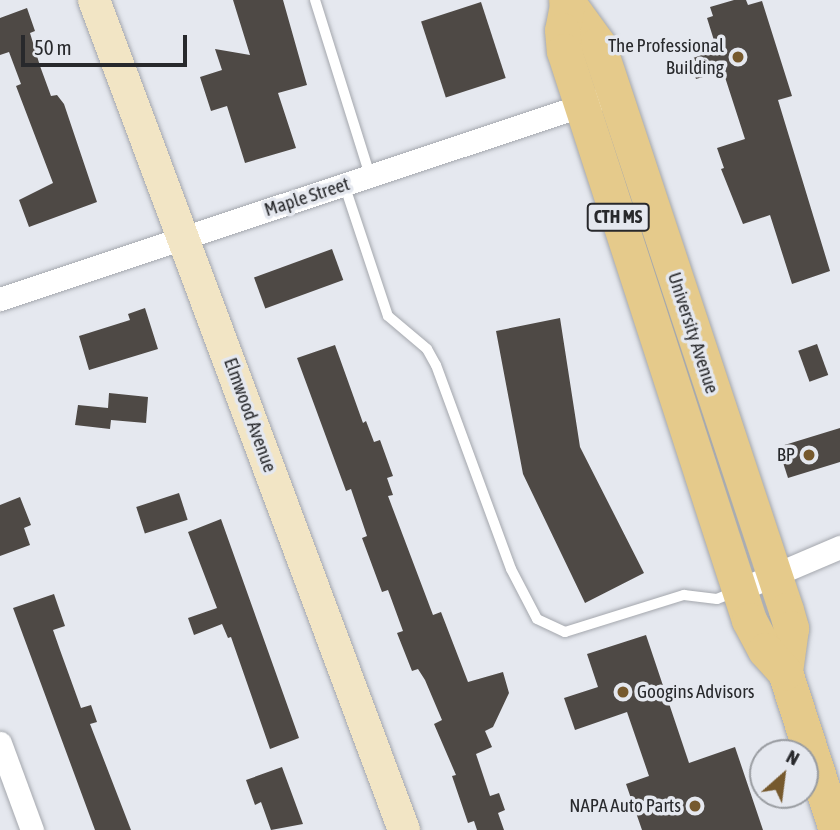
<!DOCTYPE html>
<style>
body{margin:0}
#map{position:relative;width:840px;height:830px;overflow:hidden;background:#e5e8ef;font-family:"Asap Condensed",sans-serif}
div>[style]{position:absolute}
.building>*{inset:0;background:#4e4945;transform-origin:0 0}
.roads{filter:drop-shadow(0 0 2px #a4a7ad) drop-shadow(0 0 2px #a4a7ad)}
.lane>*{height:10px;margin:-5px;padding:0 5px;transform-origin:5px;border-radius:5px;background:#fff}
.street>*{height:23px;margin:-11.5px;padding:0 11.5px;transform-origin:11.5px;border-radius:11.5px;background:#fff}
.secondary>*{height:32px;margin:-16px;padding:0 16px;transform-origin:16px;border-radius:16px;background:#f2e5c5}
.primary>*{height:35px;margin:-17.5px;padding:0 17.5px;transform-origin:17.5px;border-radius:17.5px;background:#e5ca8b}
.dots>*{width:19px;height:19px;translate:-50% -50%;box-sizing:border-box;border:4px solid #e5e8ef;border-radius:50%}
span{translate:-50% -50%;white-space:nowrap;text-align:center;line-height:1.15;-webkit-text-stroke:7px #e5e8ef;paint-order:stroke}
.shield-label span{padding:2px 5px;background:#e5e8ef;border:2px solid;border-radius:5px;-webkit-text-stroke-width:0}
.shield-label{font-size:18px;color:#28292c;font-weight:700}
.poi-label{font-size:19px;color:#28292c}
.right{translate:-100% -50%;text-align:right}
.left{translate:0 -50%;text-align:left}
.street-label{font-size:19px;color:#28292c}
.north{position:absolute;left:749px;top:739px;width:70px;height:70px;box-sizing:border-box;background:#e5e8ef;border:2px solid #999ca1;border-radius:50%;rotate:28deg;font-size:19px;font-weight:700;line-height:28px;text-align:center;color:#28292c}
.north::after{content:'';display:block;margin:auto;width:24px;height:32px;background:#76592d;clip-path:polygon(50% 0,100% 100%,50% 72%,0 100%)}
.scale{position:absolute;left:21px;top:35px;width:166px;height:32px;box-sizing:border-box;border:4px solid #28292c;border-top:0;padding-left:9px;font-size:21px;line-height:24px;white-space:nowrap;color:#28292c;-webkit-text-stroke:5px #e5e8ef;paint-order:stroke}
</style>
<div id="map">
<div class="building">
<div style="clip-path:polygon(233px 0,283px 0,307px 85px,278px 93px,296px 148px,245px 163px,227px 106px,211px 111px,200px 77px,222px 70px,215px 49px,250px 55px)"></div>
<div style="clip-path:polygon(734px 0,746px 0,748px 5px,762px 1px,792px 96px,778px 100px,830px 271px,792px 284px,770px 215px,743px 224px,721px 169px,724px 168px,717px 148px,745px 139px,723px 71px,696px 79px,690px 59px,717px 50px,707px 18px,713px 16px,710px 7px)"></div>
<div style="left:481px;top:2px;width:80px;height:63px;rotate:72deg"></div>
<div style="clip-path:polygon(27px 8px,35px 31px,30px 33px,40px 66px,51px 96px,57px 95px,64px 104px,97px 202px,29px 227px,19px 200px,53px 183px,16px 86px,21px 84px,9px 52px,0 55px,0 18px)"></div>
<div style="left:332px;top:249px;width:33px;height:83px;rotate:70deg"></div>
<div style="clip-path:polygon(145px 308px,158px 349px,89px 370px,79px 336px,130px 320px,128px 314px)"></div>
<div style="clip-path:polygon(560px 318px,580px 447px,644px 573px,585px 603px,523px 474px,496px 331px)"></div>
<div style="left:817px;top:344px;width:33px;height:20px;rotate:70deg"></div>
<div style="clip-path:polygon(335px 345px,363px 423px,366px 421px,374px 442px,380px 440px,393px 476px,387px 478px,393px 495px,388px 496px,433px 615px,441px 612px,468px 682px,503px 672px,509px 693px,493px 727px,485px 731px,492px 747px,476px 754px,490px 796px,499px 793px,505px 810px,498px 813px,504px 830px,477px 830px,474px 821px,468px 823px,452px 776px,456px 775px,434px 724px,442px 720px,425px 680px,418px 669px,412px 671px,397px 633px,403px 631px,388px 590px,382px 592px,362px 538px,367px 536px,351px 489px,346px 491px,297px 358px)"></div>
<div style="clip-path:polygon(109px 393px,148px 397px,146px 423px,111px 420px,110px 429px,75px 425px,78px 405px,108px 408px)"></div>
<div style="clip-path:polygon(840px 428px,840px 462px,788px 478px,778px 447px)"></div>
<div style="left:179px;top:493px;width:28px;height:45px;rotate:72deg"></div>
<div style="clip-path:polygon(20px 497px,31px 525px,24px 528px,30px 545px,0 556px,0 505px)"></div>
<div style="clip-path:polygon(221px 519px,299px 738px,270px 749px,231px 637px,228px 638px,222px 624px,194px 635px,188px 618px,217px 608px,188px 532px)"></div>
<div style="clip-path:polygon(54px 594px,65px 626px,53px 630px,60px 650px,81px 708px,91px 705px,97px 722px,90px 724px,131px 830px,95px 830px,13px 608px)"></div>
<div style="clip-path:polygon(646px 635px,689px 763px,735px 747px,763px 830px,642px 830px,626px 784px,649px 776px,627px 712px,575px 730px,564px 698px,598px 687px,587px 654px)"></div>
<div style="clip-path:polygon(282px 767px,303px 824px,271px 830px,261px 802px,255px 805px,246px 780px)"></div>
</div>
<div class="roads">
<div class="lane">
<div style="left:315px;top:0;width:184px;rotate:72.6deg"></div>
<div style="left:344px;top:184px;width:139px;rotate:71.6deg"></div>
<div style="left:388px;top:316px;width:51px;rotate:40.2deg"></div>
<div style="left:427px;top:349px;width:18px;rotate:61deg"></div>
<div style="left:436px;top:365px;width:217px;rotate:69.8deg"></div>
<div style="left:511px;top:569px;width:56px;rotate:62.5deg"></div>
<div style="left:537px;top:619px;width:31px;rotate:25deg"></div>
<div style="left:565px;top:632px;width:125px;rotate:-17.3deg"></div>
<div style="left:684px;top:595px;width:33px;rotate:7deg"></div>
<div style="left:717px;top:599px;width:18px;rotate:-22deg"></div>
</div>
<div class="street">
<div style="left:0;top:299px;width:627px;rotate:-18.41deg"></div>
<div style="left:739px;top:590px;width:110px;rotate:-23.1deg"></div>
<div style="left:0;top:743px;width:93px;rotate:69.8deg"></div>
</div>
<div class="secondary">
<div style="left:94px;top:0;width:886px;rotate:69.52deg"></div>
</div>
<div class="primary">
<div style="left:566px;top:0;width:54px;rotate:54deg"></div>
<div style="left:598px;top:44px;width:596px;rotate:71.63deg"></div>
<div style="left:786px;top:610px;width:19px;rotate:74deg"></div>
<div style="left:791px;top:628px;width:44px;rotate:97.8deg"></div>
<div style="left:785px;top:672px;width:166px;rotate:72.1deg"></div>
<div style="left:567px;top:5px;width:25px;rotate:101deg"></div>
<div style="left:562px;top:30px;width:21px;rotate:85deg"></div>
<div style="left:564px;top:51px;width:598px;rotate:71.99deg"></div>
<div style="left:749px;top:620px;width:34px;rotate:62deg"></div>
<div style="left:765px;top:650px;width:30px;rotate:48deg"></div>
</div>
</div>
<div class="dots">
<div style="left:738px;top:57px;background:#76592d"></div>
<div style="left:809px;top:455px;background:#76592d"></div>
<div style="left:623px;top:692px;background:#76592d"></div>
<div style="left:695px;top:806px;background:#76592d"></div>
</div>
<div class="shield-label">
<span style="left:618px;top:217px">CTH MS</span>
</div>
<div class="poi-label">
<span class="right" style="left:724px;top:57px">The Professional<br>Building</span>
<span class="right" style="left:795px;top:455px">BP</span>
<span class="left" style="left:637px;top:692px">Googins Advisors</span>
<span class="right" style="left:681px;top:806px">NAPA Auto Parts</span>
</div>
<div class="street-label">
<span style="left:307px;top:197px;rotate:-18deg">Maple Street</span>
<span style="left:693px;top:333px;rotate:72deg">University Avenue</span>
<span style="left:250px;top:415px;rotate:70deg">Elmwood Avenue</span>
</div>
<div class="north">N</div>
<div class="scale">50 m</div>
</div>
